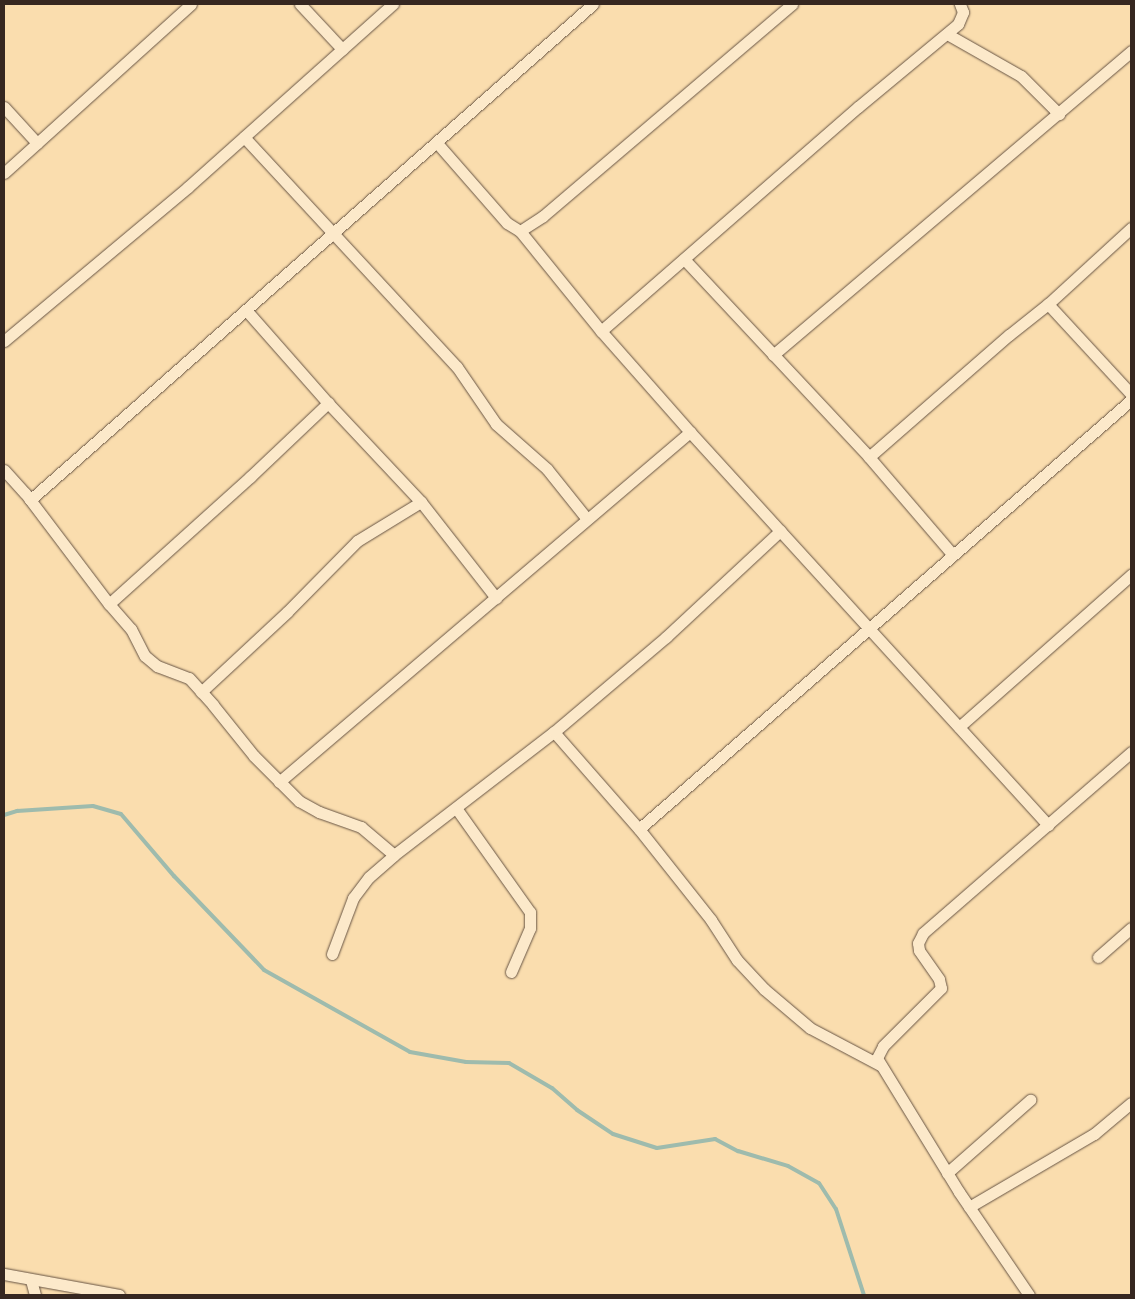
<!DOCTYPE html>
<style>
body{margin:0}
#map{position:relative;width:1135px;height:1299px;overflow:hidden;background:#faddae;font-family:"EB Garamond",serif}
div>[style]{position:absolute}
.stream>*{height:4px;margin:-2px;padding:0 2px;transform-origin:2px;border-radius:2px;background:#9ebbad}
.roads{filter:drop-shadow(0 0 1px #675444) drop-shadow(0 0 1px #675444)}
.street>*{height:11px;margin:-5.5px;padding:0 5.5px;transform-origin:5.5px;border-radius:5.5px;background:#fce9ca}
span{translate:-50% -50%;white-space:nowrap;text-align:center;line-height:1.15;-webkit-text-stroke:4px #fce9ca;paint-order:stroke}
.frame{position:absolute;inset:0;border:5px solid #362720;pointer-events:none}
</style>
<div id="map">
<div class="stream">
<div style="left:4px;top:815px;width:14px;rotate:-17deg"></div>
<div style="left:17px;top:811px;width:76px;rotate:-3.8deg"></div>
<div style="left:93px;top:806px;width:29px;rotate:16deg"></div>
<div style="left:121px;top:814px;width:82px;rotate:49.5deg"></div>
<div style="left:174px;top:876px;width:130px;rotate:46.2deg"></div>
<div style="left:264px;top:970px;width:167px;rotate:29.3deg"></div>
<div style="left:410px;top:1052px;width:57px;rotate:10.1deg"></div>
<div style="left:466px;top:1062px;width:43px;rotate:1.3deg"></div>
<div style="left:509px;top:1063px;width:50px;rotate:30.2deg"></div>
<div style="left:552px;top:1088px;width:33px;rotate:41deg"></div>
<div style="left:577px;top:1110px;width:43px;rotate:33.7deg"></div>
<div style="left:613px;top:1134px;width:46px;rotate:17.7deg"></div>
<div style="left:657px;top:1148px;width:59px;rotate:-8.8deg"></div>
<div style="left:715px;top:1139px;width:26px;rotate:28deg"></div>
<div style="left:738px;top:1151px;width:52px;rotate:16.7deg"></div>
<div style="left:788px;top:1166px;width:35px;rotate:29deg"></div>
<div style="left:819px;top:1183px;width:31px;rotate:57deg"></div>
<div style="left:836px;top:1209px;width:90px;rotate:72deg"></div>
</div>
<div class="roads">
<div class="street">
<div style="left:300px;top:4px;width:62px;rotate:47deg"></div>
<div style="left:947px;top:34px;width:85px;rotate:29.6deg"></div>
<div style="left:1021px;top:76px;width:54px;rotate:45deg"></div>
<div style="left:4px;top:107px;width:49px;rotate:47.5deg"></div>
<div style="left:244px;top:137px;width:313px;rotate:47.2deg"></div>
<div style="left:457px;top:367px;width:69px;rotate:55.6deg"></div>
<div style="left:496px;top:424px;width:68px;rotate:41.4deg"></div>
<div style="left:547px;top:469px;width:64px;rotate:51.3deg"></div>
<div style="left:437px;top:143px;width:106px;rotate:48.8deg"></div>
<div style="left:507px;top:223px;width:15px;rotate:32deg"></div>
<div style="left:520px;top:231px;width:27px;rotate:-33deg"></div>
<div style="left:543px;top:216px;width:327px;rotate:-40.4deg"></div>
<div style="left:4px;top:173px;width:252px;rotate:-42.1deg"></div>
<div style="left:520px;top:231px;width:129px;rotate:51deg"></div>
<div style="left:601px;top:331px;width:135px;rotate:48.6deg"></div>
<div style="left:690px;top:432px;width:532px;rotate:47.67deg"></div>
<div style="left:684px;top:259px;width:271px;rotate:46.9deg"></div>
<div style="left:869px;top:457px;width:129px;rotate:49.4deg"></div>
<div style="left:1048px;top:304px;width:122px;rotate:47.3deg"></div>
<div style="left:246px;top:310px;width:124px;rotate:48.6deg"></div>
<div style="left:328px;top:403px;width:136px;rotate:46.8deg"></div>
<div style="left:421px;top:502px;width:122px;rotate:52deg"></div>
<div style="left:601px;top:331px;width:341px;rotate:-41.1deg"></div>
<div style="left:858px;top:107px;width:130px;rotate:-39.7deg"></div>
<div style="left:958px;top:24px;width:13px;rotate:-67deg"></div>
<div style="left:963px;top:12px;width:9px;rotate:-111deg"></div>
<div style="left:4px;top:341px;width:240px;rotate:-39.9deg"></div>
<div style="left:188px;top:187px;width:275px;rotate:-41.8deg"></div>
<div style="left:773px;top:355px;width:470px;rotate:-40.3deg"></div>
<div style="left:869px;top:457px;width:186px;rotate:-41.1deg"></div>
<div style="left:1009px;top:335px;width:50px;rotate:-38.5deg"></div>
<div style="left:1048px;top:304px;width:113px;rotate:-42.5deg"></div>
<div style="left:4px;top:470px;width:31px;rotate:48deg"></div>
<div style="left:25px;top:493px;width:139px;rotate:52.9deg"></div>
<div style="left:109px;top:604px;width:33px;rotate:49deg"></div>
<div style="left:131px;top:629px;width:30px;rotate:63deg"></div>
<div style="left:145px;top:656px;width:16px;rotate:40deg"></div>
<div style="left:157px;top:666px;width:34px;rotate:21deg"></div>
<div style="left:189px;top:678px;width:36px;rotate:48deg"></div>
<div style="left:213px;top:705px;width:65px;rotate:51.2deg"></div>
<div style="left:254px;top:756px;width:64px;rotate:45deg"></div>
<div style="left:299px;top:801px;width:23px;rotate:29deg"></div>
<div style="left:319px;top:812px;width:45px;rotate:19.7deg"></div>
<div style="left:361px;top:827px;width:43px;rotate:40.3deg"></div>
<div style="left:30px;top:500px;width:750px;rotate:-41.38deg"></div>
<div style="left:109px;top:604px;width:190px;rotate:-42deg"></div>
<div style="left:250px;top:477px;width:108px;rotate:-43.5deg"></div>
<div style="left:201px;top:692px;width:117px;rotate:-42.9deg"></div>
<div style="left:287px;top:612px;width:100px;rotate:-45.4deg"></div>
<div style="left:357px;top:541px;width:75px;rotate:-31.4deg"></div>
<div style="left:959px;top:727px;width:230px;rotate:-41.5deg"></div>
<div style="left:554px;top:732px;width:129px;rotate:48.8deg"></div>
<div style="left:639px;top:829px;width:116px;rotate:51.6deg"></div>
<div style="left:711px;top:920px;width:48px;rotate:57deg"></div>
<div style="left:737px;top:960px;width:40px;rotate:47deg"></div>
<div style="left:764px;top:989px;width:60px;rotate:40.3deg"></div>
<div style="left:810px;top:1028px;width:79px;rotate:27.9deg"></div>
<div style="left:279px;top:782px;width:540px;rotate:-40.42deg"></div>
<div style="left:456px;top:808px;width:128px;rotate:54.6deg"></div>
<div style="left:530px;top:912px;width:16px;rotate:90deg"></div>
<div style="left:530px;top:928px;width:48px;rotate:113.4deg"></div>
<div style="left:639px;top:829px;width:653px;rotate:-41.09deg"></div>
<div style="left:332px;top:954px;width:60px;rotate:-69.4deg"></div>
<div style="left:353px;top:898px;width:26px;rotate:-53deg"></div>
<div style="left:369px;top:877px;width:33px;rotate:-41deg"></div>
<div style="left:394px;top:855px;width:202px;rotate:-37.6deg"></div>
<div style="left:554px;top:732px;width:147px;rotate:-40.3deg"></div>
<div style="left:666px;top:637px;width:156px;rotate:-42.9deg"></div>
<div style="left:1098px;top:957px;width:44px;rotate:-41.3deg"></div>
<div style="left:947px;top:1173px;width:111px;rotate:-41.3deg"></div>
<div style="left:969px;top:1207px;width:145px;rotate:-30.3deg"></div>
<div style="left:1094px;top:1134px;width:48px;rotate:-40deg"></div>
<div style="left:4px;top:1274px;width:117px;rotate:10.3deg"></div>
<div style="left:31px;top:1280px;width:16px;rotate:75deg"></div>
<div style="left:1029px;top:1295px;width:125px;rotate:-124.2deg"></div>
<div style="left:959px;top:1192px;width:157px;rotate:-121.5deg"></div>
<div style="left:877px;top:1058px;width:13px;rotate:-63deg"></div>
<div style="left:883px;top:1046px;width:82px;rotate:-45deg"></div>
<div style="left:941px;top:988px;width:9px;rotate:-103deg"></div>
<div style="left:939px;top:979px;width:35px;rotate:-125deg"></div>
<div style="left:919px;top:950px;width:7px;rotate:-98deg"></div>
<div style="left:918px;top:943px;width:11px;rotate:-63deg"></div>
<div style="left:923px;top:933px;width:276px;rotate:-41deg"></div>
</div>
</div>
<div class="frame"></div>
</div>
